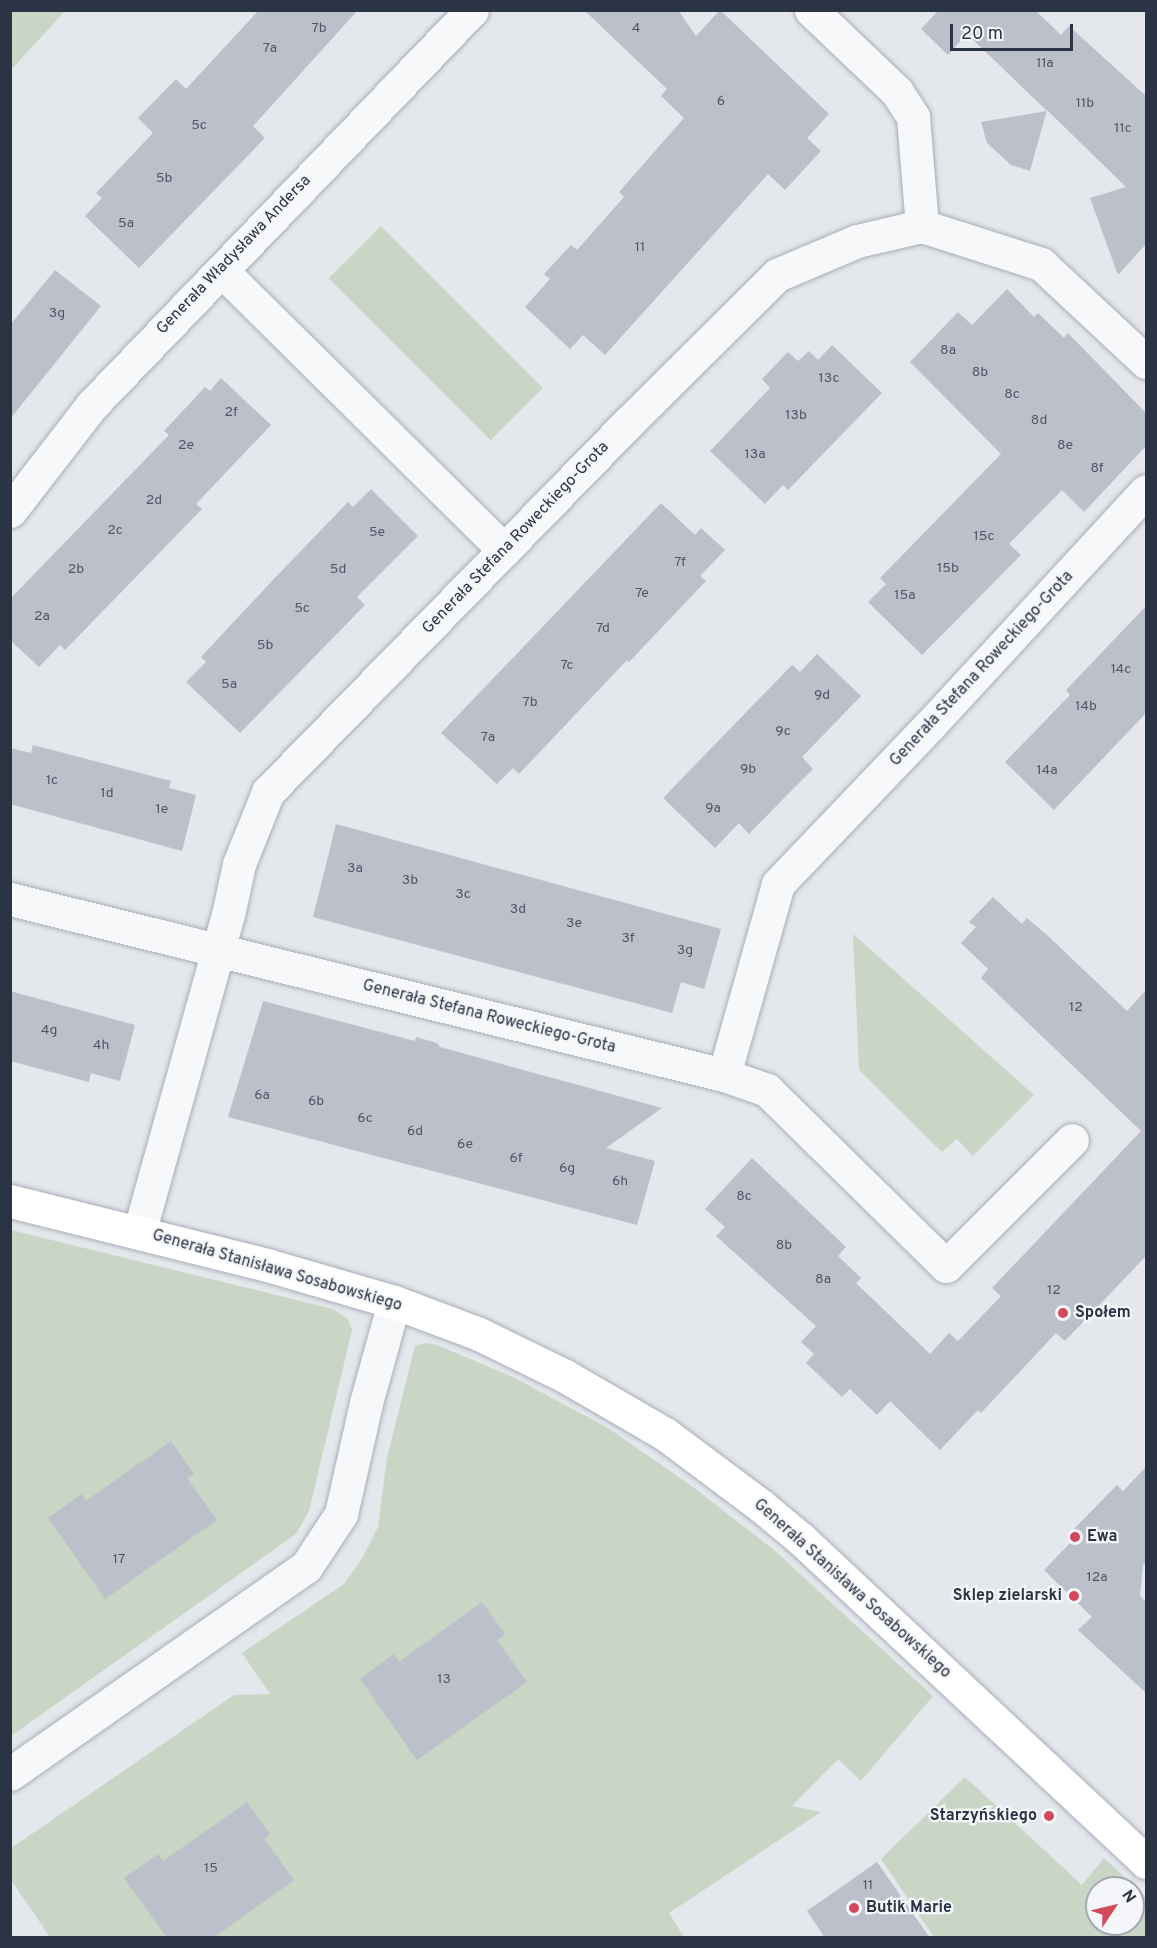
<!DOCTYPE html>
<meta charset="utf-8">
<style>
body{margin:0}
#map{position:relative;width:1157px;height:1948px;overflow:hidden;background:#e4e7ec;font-family:Overpass,sans-serif}
div>[style]{position:absolute}
.green>*{inset:0;background:#c9d6c5;transform-origin:0 0}
.building>*{inset:0;background:#bbc0ca}
.roads{filter:drop-shadow(0 0 2px #a9aeb7) drop-shadow(0 0 2px #a9aeb7)}
.street>*{height:33px;margin:-16.5px;padding:0 16.5px;transform-origin:16.5px;border-radius:16.5px;background:#f7f8fa}
.secondary>*{height:33px;margin:-16.5px;padding:0 16.5px;transform-origin:16.5px;border-radius:16.5px;background:#fff}
.dots>*{width:16px;height:16px;translate:-50% -50%;box-sizing:border-box;border:3px solid #f4f6f9;border-radius:50%}
span{translate:-50% -50%;white-space:nowrap;text-align:center;line-height:1.15;-webkit-text-stroke:4.5px #f4f6f9;paint-order:stroke}
.number-label{font-size:14px;color:#4f5766}
.number-label span{-webkit-text-stroke-width:0}
.street-label{font-size:16px;color:#2b3445}
.poi-label{font-size:16px;color:#2b3445;font-weight:700}
.left{translate:0 -50%;text-align:left}
.right{translate:-100% -50%;text-align:right}
.frame{position:absolute;inset:0;border:12px solid #2b3445;pointer-events:none}
.north{position:absolute;left:1085px;top:1876px;width:60px;height:60px;box-sizing:border-box;background:#f4f6f9;border:2px solid #a4a8b1;border-radius:50%;rotate:55deg;font-size:16px;font-weight:700;line-height:24px;text-align:center;color:#2b3445}
.north::after{content:'';display:block;margin:auto;width:21px;height:27px;background:#d1495b;clip-path:polygon(50% 0,100% 100%,50% 72%,0 100%)}
.scale{position:absolute;left:950px;top:24px;width:123px;height:27px;box-sizing:border-box;border:3px solid #2b3445;border-top:0;padding-left:8px;font-size:18px;line-height:21px;white-space:nowrap;color:#2b3445;-webkit-text-stroke:4px #f4f6f9;paint-order:stroke}
</style>
<div id="map">
<div class="green">
<div style="clip-path:polygon(11px 10px,65px 11px,11px 70px,10px 11px)"></div>
<div style="left:381px;top:226px;width:229px;height:74px;rotate:45deg"></div>
<div style="clip-path:polygon(853px 934px,1034px 1095px,973px 1156px,957px 1139px,942px 1152px,859px 1070px)"></div>
<div style="clip-path:polygon(11px 1230px,333px 1309px,348px 1319px,352px 1330px,309px 1511px,296px 1534px,11px 1736px)"></div>
<div style="clip-path:polygon(426px 1343px,437px 1345px,513px 1377px,608px 1428px,693px 1487px,774px 1550px,933px 1696px,861px 1781px,838px 1759px,792px 1806px,821px 1812px,669px 1913px,684px 1937px,50px 1937px,11px 1880px,10px 1849px,234px 1695px,270px 1694px,242px 1653px,344px 1584px,363px 1557px,378px 1527px,387px 1458px,415px 1346px)"></div>
<div style="clip-path:polygon(evenodd,965px 1777px,1082px 1885px,1104px 1858px,1146px 1897px,1146px 1937px,934px 1937px,881px 1859px,965px 1777px,1097px 1888px,1133px 1888px,1133px 1924px,1097px 1924px,1097px 1888px)"></div>
</div>
<div class="building">
<div style="clip-path:polygon(259px 10px,358px 10px,253px 126px,265px 138px,139px 268px,85px 216px,102px 198px,96px 193px,153px 133px,138px 118px,176px 79px,186px 89px)"></div>
<div style="clip-path:polygon(584px 10px,678px 10px,696px 36px,720px 10px,829px 114px,807px 138px,821px 151px,785px 190px,768px 174px,605px 355px,583px 335px,570px 349px,525px 307px,550px 279px,544px 274px,571px 245px,577px 250px,624px 197px,619px 192px,684px 118px,661px 96px,667px 89px)"></div>
<div style="clip-path:polygon(939px 10px,1035px 10px,1061px 35px,1069px 26px,1146px 96px,1146px 244px,1118px 275px,1090px 198px,1126px 187px,1047px 110px,1030px 171px,1011px 165px,987px 143px,981px 122px,1047px 111px,967px 34px,948px 55px,921px 29px)"></div>
<div style="clip-path:polygon(55px 270px,101px 306px,10px 419px,10px 325px)"></div>
<div style="clip-path:polygon(1007px 289px,1034px 317px,1038px 313px,1064px 338px,1068px 333px,1146px 413px,1146px 446px,1084px 512px,1062px 490px,1009px 544px,1021px 555px,922px 655px,868px 602px,886px 584px,880px 578px,1001px 454px,910px 362px,958px 312px,972px 325px)"></div>
<div style="clip-path:polygon(832px 345px,882px 393px,788px 490px,783px 485px,765px 504px,710px 451px,770px 388px,762px 379px,788px 352px,798px 361px,809px 351px,818px 360px)"></div>
<div style="clip-path:polygon(221px 378px,271px 425px,196px 504px,202px 509px,65px 650px,60px 645px,39px 667px,10px 640px,10px 599px,169px 435px,164px 431px,205px 387px,210px 391px)"></div>
<div style="clip-path:polygon(371px 489px,418px 536px,357px 597px,365px 605px,240px 733px,186px 682px,206px 662px,201px 657px,271px 582px,348px 502px,353px 507px)"></div>
<div style="clip-path:polygon(661px 503px,695px 535px,701px 528px,725px 550px,700px 576px,706px 581px,629px 662px,627px 660px,519px 774px,513px 768px,497px 784px,441px 733px)"></div>
<div style="clip-path:polygon(1146px 606px,1146px 713px,1054px 810px,1005px 762px,1070px 695px,1066px 690px)"></div>
<div style="clip-path:polygon(817px 654px,861px 696px,802px 757px,813px 769px,788px 794px,749px 834px,739px 823px,715px 848px,663px 798px,792px 665px,800px 672px)"></div>
<div style="clip-path:polygon(33px 745px,171px 781px,169px 788px,196px 795px,182px 851px,10px 804px,10px 748px,31px 753px)"></div>
<div style="clip-path:polygon(336px 824px,721px 929px,704px 989px,681px 982px,672px 1013px,313px 917px)"></div>
<div style="clip-path:polygon(993px 897px,1022px 924px,1027px 918px,1048px 936px,1127px 1011px,1146px 990px,1146px 1256px,1065px 1341px,1056px 1333px,981px 1413px,978px 1410px,940px 1450px,890px 1401px,877px 1415px,850px 1389px,842px 1397px,806px 1363px,814px 1354px,801px 1342px,816px 1326px,716px 1236px,725px 1227px,705px 1209px,752px 1158px,846px 1247px,838px 1256px,861px 1278px,856px 1283px,930px 1354px,949px 1333px,958px 1341px,1001px 1296px,992px 1288px,1141px 1131px,981px 978px,988px 969px,961px 943px,976px 927px,969px 922px)"></div>
<div style="clip-path:polygon(10px 991px,135px 1025px,120px 1081px,91px 1073px,89px 1082px,10px 1061px)"></div>
<div style="clip-path:polygon(263px 1001px,415px 1041px,416px 1037px,437px 1043px,440px 1047px,662px 1108px,606px 1148px,655px 1161px,637px 1225px,228px 1117px)"></div>
<div style="clip-path:polygon(171px 1441px,194px 1474px,187px 1478px,217px 1520px,105px 1599px,48px 1518px,82px 1494px,86px 1501px)"></div>
<div style="clip-path:polygon(1146px 1467px,1146px 1562px,1143px 1565px,1140px 1596px,1146px 1602px,1146px 1693px,1078px 1630px,1092px 1617px,1044px 1570px,1073px 1540px,1068px 1535px,1117px 1485px,1123px 1491px)"></div>
<div style="clip-path:polygon(482px 1602px,505px 1634px,497px 1640px,527px 1682px,417px 1760px,360px 1679px,394px 1654px,399px 1662px)"></div>
<div style="clip-path:polygon(247px 1802px,270px 1834px,264px 1839px,294px 1880px,213px 1938px,167px 1938px,124px 1878px,158px 1854px,163px 1861px)"></div>
<div style="clip-path:polygon(877px 1862px,930px 1938px,825px 1938px,807px 1911px)"></div>
</div>
<div class="roads">
<div class="street">
<div style="left:811px;top:10px;width:119px;rotate:43.6deg"></div>
<div style="left:897px;top:92px;width:30px;rotate:57deg"></div>
<div style="left:913px;top:117px;width:109px;rotate:85.3deg"></div>
<div style="left:922px;top:226px;width:125px;rotate:17.7deg"></div>
<div style="left:1041px;top:264px;width:144px;rotate:43deg"></div>
<div style="left:222px;top:271px;width:397px;rotate:44.7deg"></div>
<div style="left:10px;top:511px;width:134px;rotate:-52.3deg"></div>
<div style="left:92px;top:405px;width:548px;rotate:-46.11deg"></div>
<div style="left:10px;top:899px;width:735px;rotate:13.85deg"></div>
<div style="left:724px;top:1075px;width:46px;rotate:19.2deg"></div>
<div style="left:767px;top:1090px;width:251px;rotate:44.5deg"></div>
<div style="left:946px;top:1266px;width:178px;rotate:-45deg"></div>
<div style="left:724px;top:1075px;width:198px;rotate:-74.2deg"></div>
<div style="left:778px;top:884px;width:220px;rotate:-46.3deg"></div>
<div style="left:930px;top:725px;width:318px;rotate:-47.3deg"></div>
<div style="left:139px;top:1233px;width:330px;rotate:-74.4deg"></div>
<div style="left:228px;top:915px;width:52px;rotate:-77.8deg"></div>
<div style="left:239px;top:864px;width:78px;rotate:-68.1deg"></div>
<div style="left:268px;top:792px;width:516px;rotate:-45.71deg"></div>
<div style="left:628px;top:423px;width:210px;rotate:-44.8deg"></div>
<div style="left:777px;top:275px;width:87px;rotate:-23deg"></div>
<div style="left:857px;top:241px;width:67px;rotate:-13deg"></div>
<div style="left:10px;top:1774px;width:361px;rotate:-35deg"></div>
<div style="left:306px;top:1567px;width:64px;rotate:-56.6deg"></div>
<div style="left:341px;top:1514px;width:114px;rotate:-77.3deg"></div>
<div style="left:366px;top:1403px;width:105px;rotate:-74.5deg"></div>
</div>
<div class="secondary">
<div style="left:10px;top:1201px;width:265px;rotate:14deg"></div>
<div style="left:267px;top:1265px;width:132px;rotate:16.2deg"></div>
<div style="left:394px;top:1302px;width:91px;rotate:20.6deg"></div>
<div style="left:479px;top:1334px;width:96px;rotate:26deg"></div>
<div style="left:565px;top:1376px;width:116px;rotate:30.1deg"></div>
<div style="left:665px;top:1434px;width:119px;rotate:36.8deg"></div>
<div style="left:760px;top:1505px;width:53px;rotate:39.7deg"></div>
<div style="left:801px;top:1539px;width:473px;rotate:43.1deg"></div>
</div>
</div>
<div class="dots">
<div style="left:1063px;top:1313px;background:#d1495b"></div>
<div style="left:1075px;top:1537px;background:#d1495b"></div>
<div style="left:1074px;top:1596px;background:#d1495b"></div>
<div style="left:1049px;top:1816px;background:#d1495b"></div>
<div style="left:854px;top:1908px;background:#d1495b"></div>
</div>
<div class="number-label">
<span style="left:319px;top:29px">7b</span>
<span style="left:636px;top:29px">4</span>
<span style="left:270px;top:49px">7a</span>
<span style="left:1045px;top:64px">11a</span>
<span style="left:721px;top:102px">6</span>
<span style="left:1085px;top:104px">11b</span>
<span style="left:199px;top:126px">5c</span>
<span style="left:1123px;top:129px">11c</span>
<span style="left:164px;top:179px">5b</span>
<span style="left:126px;top:224px">5a</span>
<span style="left:640px;top:248px">11</span>
<span style="left:57px;top:314px">3g</span>
<span style="left:948px;top:351px">8a</span>
<span style="left:980px;top:373px">8b</span>
<span style="left:829px;top:379px">13c</span>
<span style="left:1012px;top:395px">8c</span>
<span style="left:231px;top:413px">2f</span>
<span style="left:796px;top:416px">13b</span>
<span style="left:1039px;top:421px">8d</span>
<span style="left:186px;top:446px">2e</span>
<span style="left:1065px;top:446px">8e</span>
<span style="left:755px;top:455px">13a</span>
<span style="left:1097px;top:469px">8f</span>
<span style="left:154px;top:501px">2d</span>
<span style="left:115px;top:531px">2c</span>
<span style="left:377px;top:533px">5e</span>
<span style="left:984px;top:537px">15c</span>
<span style="left:680px;top:563px">7f</span>
<span style="left:948px;top:569px">15b</span>
<span style="left:76px;top:570px">2b</span>
<span style="left:338px;top:570px">5d</span>
<span style="left:642px;top:594px">7e</span>
<span style="left:905px;top:596px">15a</span>
<span style="left:302px;top:609px">5c</span>
<span style="left:42px;top:617px">2a</span>
<span style="left:603px;top:629px">7d</span>
<span style="left:265px;top:646px">5b</span>
<span style="left:567px;top:666px">7c</span>
<span style="left:1121px;top:670px">14c</span>
<span style="left:229px;top:685px">5a</span>
<span style="left:822px;top:696px">9d</span>
<span style="left:530px;top:703px">7b</span>
<span style="left:1086px;top:707px">14b</span>
<span style="left:783px;top:732px">9c</span>
<span style="left:488px;top:738px">7a</span>
<span style="left:748px;top:770px">9b</span>
<span style="left:1047px;top:771px">14a</span>
<span style="left:52px;top:781px">1c</span>
<span style="left:107px;top:794px">1d</span>
<span style="left:713px;top:809px">9a</span>
<span style="left:162px;top:810px">1e</span>
<span style="left:355px;top:869px">3a</span>
<span style="left:410px;top:881px">3b</span>
<span style="left:463px;top:895px">3c</span>
<span style="left:518px;top:910px">3d</span>
<span style="left:574px;top:924px">3e</span>
<span style="left:628px;top:939px">3f</span>
<span style="left:685px;top:951px">3g</span>
<span style="left:1076px;top:1008px">12</span>
<span style="left:49px;top:1031px">4g</span>
<span style="left:101px;top:1046px">4h</span>
<span style="left:262px;top:1096px">6a</span>
<span style="left:316px;top:1102px">6b</span>
<span style="left:365px;top:1119px">6c</span>
<span style="left:415px;top:1132px">6d</span>
<span style="left:465px;top:1145px">6e</span>
<span style="left:516px;top:1159px">6f</span>
<span style="left:567px;top:1169px">6g</span>
<span style="left:620px;top:1182px">6h</span>
<span style="left:744px;top:1197px">8c</span>
<span style="left:784px;top:1246px">8b</span>
<span style="left:823px;top:1280px">8a</span>
<span style="left:1054px;top:1291px">12</span>
<span style="left:119px;top:1560px">17</span>
<span style="left:1097px;top:1578px">12a</span>
<span style="left:444px;top:1680px">13</span>
<span style="left:211px;top:1869px">15</span>
<span style="left:868px;top:1886px">11</span>
</div>
<div class="street-label">
<span style="left:234px;top:255px;rotate:-46deg">Generała Władysława Andersa</span>
<span style="left:516px;top:538px;rotate:-46deg">Generała Stefana Roweckiego-Grota</span>
<span style="left:982px;top:669px;rotate:-47deg">Generała Stefana Roweckiego-Grota</span>
<span style="left:489px;top:1017px;rotate:14deg">Generała Stefana Roweckiego-Grota</span>
<span style="left:277px;top:1271px;rotate:16deg">Generała Stanisława Sosabowskiego</span>
<span style="left:852px;top:1589px;rotate:42deg">Generała Stanisława Sosabowskiego</span>
</div>
<div class="poi-label">
<span class="left" style="left:1075px;top:1313px">Społem</span>
<span class="left" style="left:1087px;top:1537px">Ewa</span>
<span class="right" style="left:1062px;top:1596px">Sklep zielarski</span>
<span class="right" style="left:1037px;top:1816px">Starzyńskiego</span>
<span class="left" style="left:866px;top:1908px">Butik Marie</span>
</div>
<div class="frame"></div>
<div class="north">N</div>
<div class="scale">20 m</div>
</div>
